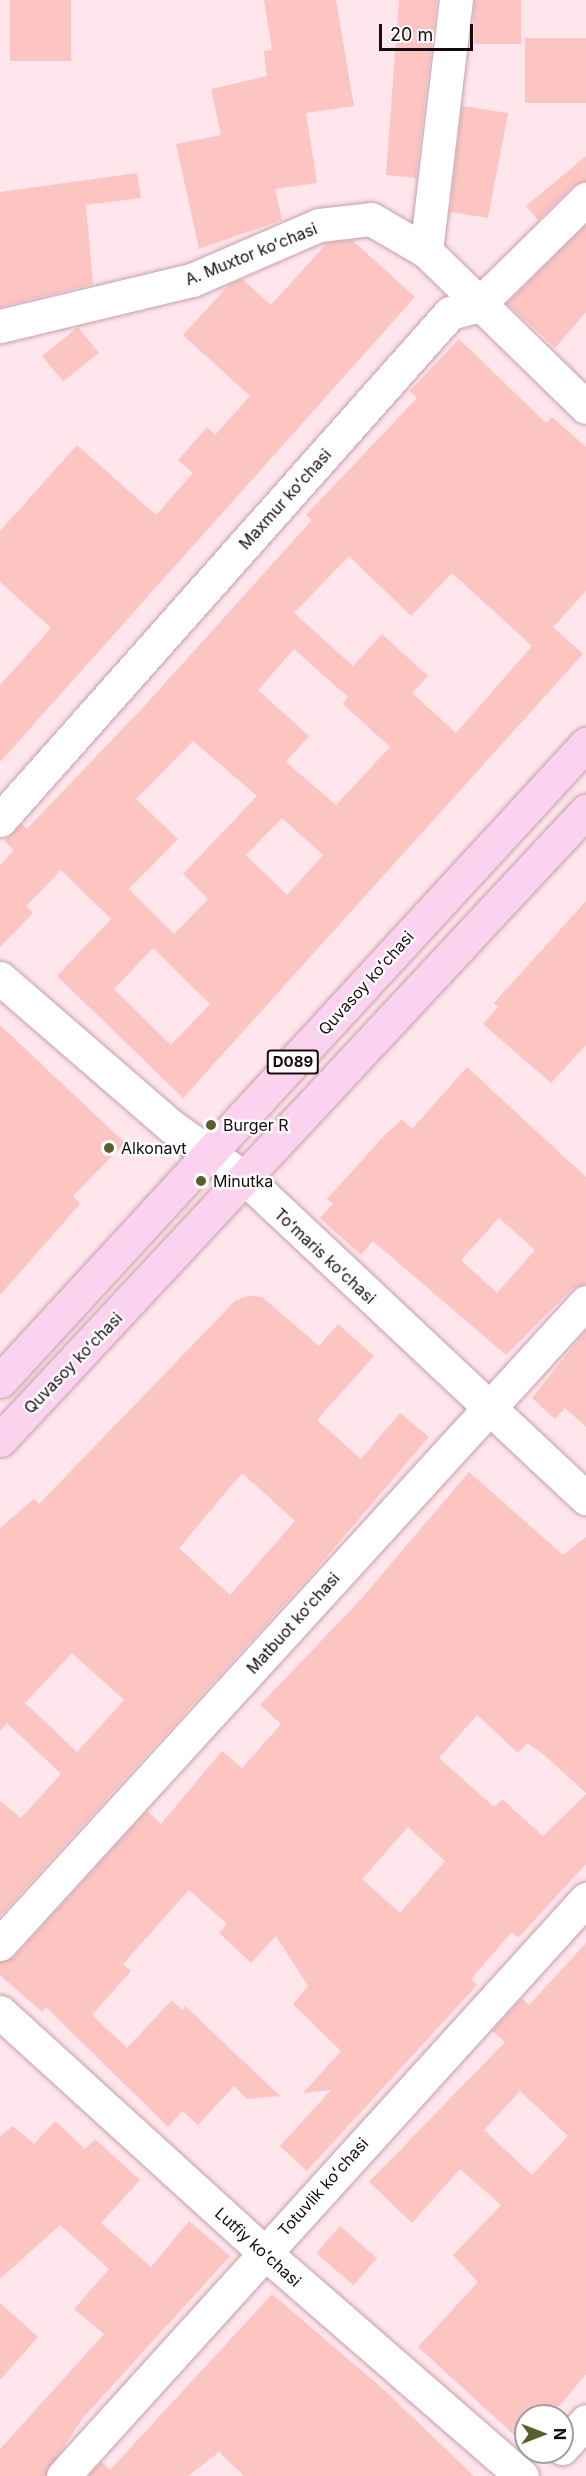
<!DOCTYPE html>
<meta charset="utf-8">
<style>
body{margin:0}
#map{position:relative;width:586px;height:2476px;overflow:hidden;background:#ffe6ec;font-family:Inter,sans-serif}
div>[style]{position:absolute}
.building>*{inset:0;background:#fcc5c1;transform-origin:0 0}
.roads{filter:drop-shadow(0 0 2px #c69faa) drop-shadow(0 0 2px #c69faa)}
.minor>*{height:33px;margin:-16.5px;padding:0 16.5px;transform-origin:16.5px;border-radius:16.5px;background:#fff}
.major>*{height:33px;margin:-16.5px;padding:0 16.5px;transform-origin:16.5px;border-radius:16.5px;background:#fbd3ef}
.dots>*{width:16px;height:16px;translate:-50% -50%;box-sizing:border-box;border:3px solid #fff;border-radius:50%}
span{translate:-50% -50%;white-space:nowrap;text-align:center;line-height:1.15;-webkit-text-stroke:4.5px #fff;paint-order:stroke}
.shield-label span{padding:2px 4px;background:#fff;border:2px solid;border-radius:4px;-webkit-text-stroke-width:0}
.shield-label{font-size:15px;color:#170a0e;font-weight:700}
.street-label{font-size:16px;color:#170a0e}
.poi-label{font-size:16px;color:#170a0e}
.left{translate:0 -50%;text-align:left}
.north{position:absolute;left:514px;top:2404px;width:60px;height:60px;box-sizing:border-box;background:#fff;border:2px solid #a29d9f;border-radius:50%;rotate:90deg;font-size:16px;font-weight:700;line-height:24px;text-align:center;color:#170a0e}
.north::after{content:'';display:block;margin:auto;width:21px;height:27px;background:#5a5e2c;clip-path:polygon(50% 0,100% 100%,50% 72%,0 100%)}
.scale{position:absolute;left:379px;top:24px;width:94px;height:27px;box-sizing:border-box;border:3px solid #170a0e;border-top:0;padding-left:8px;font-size:18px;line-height:21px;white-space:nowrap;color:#170a0e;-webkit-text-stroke:4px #fff;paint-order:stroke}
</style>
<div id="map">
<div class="building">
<div style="left:10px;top:0;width:61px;height:61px"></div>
<div style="clip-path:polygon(264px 0,336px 0,354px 106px,306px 113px,317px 183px,275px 189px,282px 220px,199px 249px,176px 144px,221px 135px,211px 89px,267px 76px,264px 51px,272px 50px)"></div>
<div style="clip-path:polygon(399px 0,437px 0,416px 178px,386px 175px)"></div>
<div style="left:474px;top:0;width:47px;height:44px"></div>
<div style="left:525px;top:38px;width:61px;height:65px"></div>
<div style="clip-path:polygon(462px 106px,508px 113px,488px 218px,450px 212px)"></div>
<div style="clip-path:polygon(586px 156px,586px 181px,573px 186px,538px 220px,526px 206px)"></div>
<div style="clip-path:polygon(137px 173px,141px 198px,86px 205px,93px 284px,0 307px,0 192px)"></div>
<div style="clip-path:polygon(586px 225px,586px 312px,555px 348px,507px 303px)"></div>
<div style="clip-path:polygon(352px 240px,415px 297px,0 762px,0 685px,51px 628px,0 582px,0 531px,77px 445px,156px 515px,193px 473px,178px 460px,207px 427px,215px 435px,250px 396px,183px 335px,229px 285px,242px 279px,271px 305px,327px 243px)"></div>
<div style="left:78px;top:327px;width:33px;height:46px;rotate:51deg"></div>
<div style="clip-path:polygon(evenodd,459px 339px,546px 423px,552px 417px,586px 447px,586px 591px,553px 627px,583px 654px,183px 1098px,57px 976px,111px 919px,61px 870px,26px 906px,33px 913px,0 947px,0 865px,14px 850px,4px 841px,22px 824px,27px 829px,148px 702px,312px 520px,306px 515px,417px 398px,410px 391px,459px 339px,349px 556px,411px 616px,452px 573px,532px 646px,456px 733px,412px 693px,428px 676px,382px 634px,353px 666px,294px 613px,349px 556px,459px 339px,294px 649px,348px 697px,343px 704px,390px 747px,336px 805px,286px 762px,309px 736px,258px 690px,294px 649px,459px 339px,193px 741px,257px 796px,183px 874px,208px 899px,174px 934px,129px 889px,178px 839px,136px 799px,193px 741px,459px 339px,282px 818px,323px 855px,287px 895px,246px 855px,282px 818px,459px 339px,153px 948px,210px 1004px,171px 1045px,114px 989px,153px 948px)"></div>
<div style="clip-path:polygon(586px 901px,586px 1045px,551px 1083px,483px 1024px,498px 1007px,494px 1003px)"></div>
<div style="clip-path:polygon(0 1025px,125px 1143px,73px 1196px,80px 1204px,0 1295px)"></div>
<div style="clip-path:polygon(evenodd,467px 1067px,586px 1177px,586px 1284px,572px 1289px,506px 1355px,373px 1241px,361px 1255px,320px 1218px,333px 1204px,327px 1199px,384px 1136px,402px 1119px,412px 1129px,467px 1067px,499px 1218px,535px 1250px,497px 1293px,461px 1260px,499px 1218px)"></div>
<div style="clip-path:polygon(evenodd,248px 1296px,262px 1297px,319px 1346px,338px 1324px,374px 1356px,317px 1420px,361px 1459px,400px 1413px,429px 1437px,310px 1576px,0 1916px,0 1801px,21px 1818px,61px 1774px,7px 1723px,0 1731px,0 1528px,34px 1499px,39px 1504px,235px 1301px,248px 1296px,242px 1473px,295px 1521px,230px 1595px,179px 1548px,242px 1473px,248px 1296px,72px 1653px,124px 1700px,77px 1752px,25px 1703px,72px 1653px)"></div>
<div style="clip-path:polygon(586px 1330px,586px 1427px,565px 1408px,555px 1419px,532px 1398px)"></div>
<div style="clip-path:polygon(evenodd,469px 1472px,563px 1555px,586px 1537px,586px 1793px,543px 1754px,527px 1743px,518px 1753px,477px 1715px,439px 1758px,494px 1807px,502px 1799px,543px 1836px,586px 1794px,586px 1864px,518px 1938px,512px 1932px,471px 1979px,477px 1985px,307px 2171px,280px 2146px,331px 2090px,303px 2093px,341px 2051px,293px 2004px,308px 1986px,276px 1936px,251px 1963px,219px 1933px,227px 1924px,189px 1890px,123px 1964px,131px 1971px,92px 2015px,127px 2048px,172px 2000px,182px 2010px,185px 2006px,280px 2096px,247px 2099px,234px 2086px,198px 2125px,182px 2111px,168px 2127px,46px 2007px,42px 2012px,0 1975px,0 1962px,14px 1957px,147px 1811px,161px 1824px,222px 1751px,242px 1768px,281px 1724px,260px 1705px,361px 1599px,469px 1472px,408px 1827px,445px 1861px,400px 1913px,362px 1879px,408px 1827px)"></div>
<div style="clip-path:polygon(evenodd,586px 1943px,586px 2374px,551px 2416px,526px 2416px,526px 2446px,418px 2347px,478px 2282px,453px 2255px,501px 2205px,460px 2169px,412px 2223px,369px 2182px,505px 2042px,492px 2031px,522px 1998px,529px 2005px,586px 1943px,520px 2091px,568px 2136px,532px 2175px,484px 2130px,520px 2091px)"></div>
<div style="clip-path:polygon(55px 2121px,85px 2149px,95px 2139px,140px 2180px,101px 2223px,151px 2267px,189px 2221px,230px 2256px,82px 2419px,45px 2476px,0 2476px,0 2449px,104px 2334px,74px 2309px,109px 2269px,60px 2225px,0 2279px,0 2136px,13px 2126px,34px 2144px)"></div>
<div style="left:340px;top:2226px;width:49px;height:36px;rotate:41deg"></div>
<div style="clip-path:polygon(272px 2294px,382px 2388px,474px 2476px,244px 2476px,219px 2452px,188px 2476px,88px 2476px,101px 2462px,110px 2470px)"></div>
<div style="clip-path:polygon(0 2303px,38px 2337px,0 2380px)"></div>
</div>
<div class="roads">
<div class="minor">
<div style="left:426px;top:251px;width:253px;rotate:-83.2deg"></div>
<div style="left:0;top:326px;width:197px;rotate:-13.5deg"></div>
<div style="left:192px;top:280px;width:138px;rotate:-23.4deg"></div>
<div style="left:319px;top:225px;width:52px;rotate:-6.6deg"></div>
<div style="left:371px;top:219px;width:64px;rotate:30.2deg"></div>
<div style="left:426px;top:251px;width:223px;rotate:44.3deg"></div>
<div style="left:0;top:820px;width:678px;rotate:-48.41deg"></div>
<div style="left:450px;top:313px;width:28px;rotate:-15deg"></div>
<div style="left:477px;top:306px;width:153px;rotate:-44.5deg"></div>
<div style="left:0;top:978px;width:226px;rotate:40.9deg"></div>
<div style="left:171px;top:1126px;width:93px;rotate:35.4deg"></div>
<div style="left:247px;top:1180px;width:465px;rotate:43.2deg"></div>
<div style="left:0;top:1944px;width:869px;rotate:-47.61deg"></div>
<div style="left:0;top:2012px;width:357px;rotate:42.3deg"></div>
<div style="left:264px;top:2252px;width:342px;rotate:41deg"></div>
<div style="left:562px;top:2448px;width:36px;rotate:-48deg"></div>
<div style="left:63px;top:2476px;width:779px;rotate:-47.81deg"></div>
</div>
<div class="major">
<div style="left:0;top:1381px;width:866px;rotate:-47.39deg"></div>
<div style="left:0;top:1440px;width:860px;rotate:-47.03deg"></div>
</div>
</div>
<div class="dots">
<div style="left:211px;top:1125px;background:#5a5e2c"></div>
<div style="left:109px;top:1148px;background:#5a5e2c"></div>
<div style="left:201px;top:1181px;background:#5a5e2c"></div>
</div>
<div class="shield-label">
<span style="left:293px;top:1062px">D089</span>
</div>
<div class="street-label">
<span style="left:251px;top:254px;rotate:-22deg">A. Muxtor koʻchasi</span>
<span style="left:285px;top:499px;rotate:-48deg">Maxmur koʻchasi</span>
<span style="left:366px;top:983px;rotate:-48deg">Quvasoy koʻchasi</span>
<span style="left:325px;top:1256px;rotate:43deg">Toʻmaris koʻchasi</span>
<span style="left:73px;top:1363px;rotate:-46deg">Quvasoy koʻchasi</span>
<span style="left:293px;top:1623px;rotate:-48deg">Matbuot koʻchasi</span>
<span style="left:323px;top:2187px;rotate:-48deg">Totuvlik koʻchasi</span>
<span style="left:258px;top:2247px;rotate:42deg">Lutfiy koʻchasi</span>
</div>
<div class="poi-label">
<span class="left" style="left:223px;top:1125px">Burger R</span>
<span class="left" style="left:121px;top:1148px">Alkonavt</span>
<span class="left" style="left:213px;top:1181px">Minutka</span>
</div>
<div class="north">N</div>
<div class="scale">20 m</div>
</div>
